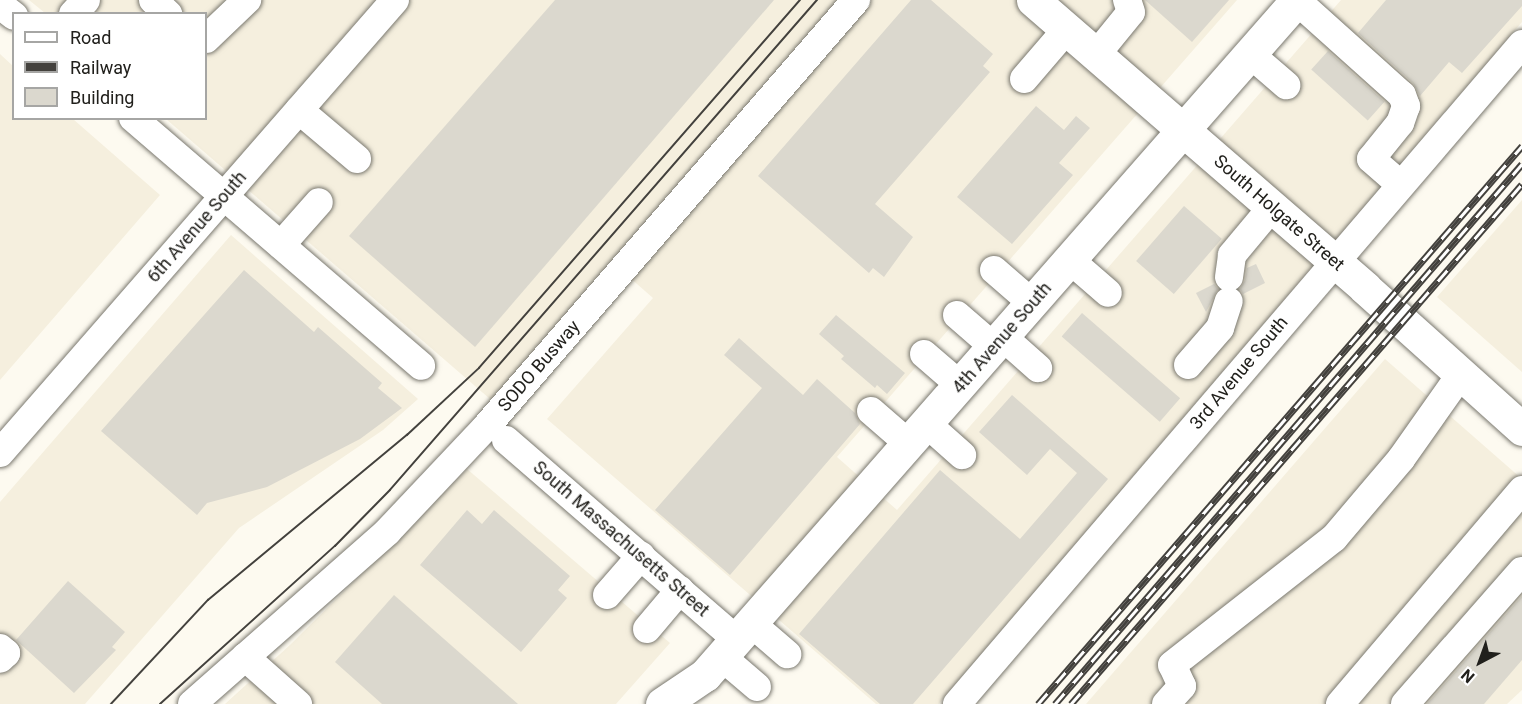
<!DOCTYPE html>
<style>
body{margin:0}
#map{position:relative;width:1522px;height:704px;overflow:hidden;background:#fdfaf0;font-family:Roboto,sans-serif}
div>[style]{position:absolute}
.built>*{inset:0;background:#f5efde}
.building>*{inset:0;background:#dbd8ce;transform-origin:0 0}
.roads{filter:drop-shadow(0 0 2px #7a786f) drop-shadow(0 0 2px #7a786f)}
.minor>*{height:28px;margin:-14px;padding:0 14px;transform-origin:14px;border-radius:14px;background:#fff}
.major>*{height:33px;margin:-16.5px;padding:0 16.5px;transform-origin:16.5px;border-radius:16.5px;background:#fff}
.tram>*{height:1.5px;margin:-0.75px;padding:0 0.75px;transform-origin:0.75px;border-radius:0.75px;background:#43413d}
.rail>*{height:7px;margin-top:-3.5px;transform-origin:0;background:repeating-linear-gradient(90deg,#fff 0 14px,#43413d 0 28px);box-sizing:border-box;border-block:2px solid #43413d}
span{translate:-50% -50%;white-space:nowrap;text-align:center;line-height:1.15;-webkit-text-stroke:4.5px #fff;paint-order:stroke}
.street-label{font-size:18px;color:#21201c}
.legend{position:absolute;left:12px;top:12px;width:195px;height:108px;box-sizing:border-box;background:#fff;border:2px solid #a6a6a4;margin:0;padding:8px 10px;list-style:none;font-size:18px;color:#21201c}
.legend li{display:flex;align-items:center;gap:12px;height:30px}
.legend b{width:30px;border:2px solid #a6a6a4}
.north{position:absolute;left:1450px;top:632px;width:60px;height:60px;-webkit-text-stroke:4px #fff;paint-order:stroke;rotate:221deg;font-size:16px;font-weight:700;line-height:24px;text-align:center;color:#21201c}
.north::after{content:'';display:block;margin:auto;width:21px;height:27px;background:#21201c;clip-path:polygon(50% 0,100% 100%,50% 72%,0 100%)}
</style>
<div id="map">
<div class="built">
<div style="clip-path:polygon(29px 0,1237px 0,837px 457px,897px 510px,1341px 0,1522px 0,1522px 22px,939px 704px,876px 704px,547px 419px,653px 298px,629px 277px,512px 418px,166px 119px,206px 118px,206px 14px,45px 13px)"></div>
<div style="clip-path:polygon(0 54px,13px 66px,14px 118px,73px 119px,160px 195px,0 380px)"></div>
<div style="clip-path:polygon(1522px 200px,1522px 372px,1437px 297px)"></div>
<div style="clip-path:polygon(231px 235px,418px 399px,383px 430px,239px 528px,85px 704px,0 704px,0 502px)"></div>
<div style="clip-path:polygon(1385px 359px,1522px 479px,1522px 690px,1507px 704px,1086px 704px)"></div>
<div style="clip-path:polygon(467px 469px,670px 643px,616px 704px,225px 704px,291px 644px)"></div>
</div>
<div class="building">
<div style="clip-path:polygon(555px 0,774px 0,475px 347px,349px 236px)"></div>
<div style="clip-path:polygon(911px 0,931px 0,993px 54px,983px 66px,990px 72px,875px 204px,913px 237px,884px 277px,873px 268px,869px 273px,758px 176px)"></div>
<div style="clip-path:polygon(1145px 0,1229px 0,1192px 42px)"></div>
<div style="clip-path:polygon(1386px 0,1522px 0,1522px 6px,1462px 73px,1449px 62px,1420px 96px,1413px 83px,1358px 33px)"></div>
<div style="left:1328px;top:51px;width:76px;height:25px;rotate:42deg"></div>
<div style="clip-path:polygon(1036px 106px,1064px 130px,1076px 116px,1090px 128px,1059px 163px,1073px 175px,1012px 244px,957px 197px)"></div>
<div style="left:1184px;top:206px;width:50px;height:73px;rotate:41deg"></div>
<div style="clip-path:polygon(1256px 264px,1265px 283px,1243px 294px,1240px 289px,1245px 280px,1247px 268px)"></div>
<div style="clip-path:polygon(244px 270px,314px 332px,318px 327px,382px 383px,378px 388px,402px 408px,360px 439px,267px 487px,207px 503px,197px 515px,101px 431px)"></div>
<div style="clip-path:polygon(1214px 284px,1218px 289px,1206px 312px,1196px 293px)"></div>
<div style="left:1082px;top:313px;width:130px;height:31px;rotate:41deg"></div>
<div style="clip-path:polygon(836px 315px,905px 373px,887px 394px,877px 385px,875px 388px,841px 359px,844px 356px,819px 334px)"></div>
<div style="clip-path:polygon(739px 338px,803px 395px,817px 379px,855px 413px,860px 424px,730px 575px,655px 510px,762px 388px,724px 355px)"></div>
<div style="clip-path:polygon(1012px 395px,1108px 479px,913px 704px,880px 704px,799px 634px,940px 470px,1020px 539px,1077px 473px,1050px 449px,1027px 475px,979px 432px)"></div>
<div style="clip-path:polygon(467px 510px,482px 524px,494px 510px,570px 576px,558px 590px,567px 598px,521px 652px,420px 565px)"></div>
<div style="clip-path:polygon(68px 581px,125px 632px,112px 647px,116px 650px,74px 693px,16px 640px)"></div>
<div style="clip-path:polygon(394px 595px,518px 704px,382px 704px,335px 662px)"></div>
<div style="clip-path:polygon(1522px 596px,1522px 660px,1484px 704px,1427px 704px)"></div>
</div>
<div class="roads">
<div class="minor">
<div style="left:153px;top:0;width:21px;rotate:43deg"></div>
<div style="left:1296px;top:0;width:142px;rotate:41.9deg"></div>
<div style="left:1402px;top:95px;width:12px;rotate:70deg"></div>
<div style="left:1406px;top:106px;width:18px;rotate:109deg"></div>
<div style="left:1400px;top:123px;width:46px;rotate:128.9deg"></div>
<div style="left:1371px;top:159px;width:38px;rotate:41deg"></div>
<div style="left:0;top:5px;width:18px;rotate:38deg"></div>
<div style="left:73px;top:14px;width:19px;rotate:-47deg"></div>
<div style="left:206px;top:39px;width:57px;rotate:-43.6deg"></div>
<div style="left:1250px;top:54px;width:48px;rotate:40.7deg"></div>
<div style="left:1096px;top:55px;width:55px;rotate:-50.9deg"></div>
<div style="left:1131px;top:12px;width:13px;rotate:-108deg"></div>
<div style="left:1024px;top:79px;width:66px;rotate:-49.3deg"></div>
<div style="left:299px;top:110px;width:76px;rotate:40.2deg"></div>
<div style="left:133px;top:118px;width:380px;rotate:40.7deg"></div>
<div style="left:281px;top:245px;width:57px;rotate:-48.5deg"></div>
<div style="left:1070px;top:260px;width:50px;rotate:41deg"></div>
<div style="left:994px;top:270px;width:50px;rotate:41deg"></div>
<div style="left:1229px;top:277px;width:22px;rotate:-82deg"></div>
<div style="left:1232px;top:255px;width:62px;rotate:-50.2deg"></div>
<div style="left:957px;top:315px;width:49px;rotate:40.9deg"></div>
<div style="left:1003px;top:337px;width:47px;rotate:41.5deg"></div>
<div style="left:924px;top:354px;width:48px;rotate:40.7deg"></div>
<div style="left:1188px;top:365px;width:49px;rotate:-49.1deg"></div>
<div style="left:1220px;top:328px;width:28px;rotate:-72deg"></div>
<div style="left:871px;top:411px;width:50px;rotate:41deg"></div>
<div style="left:927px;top:424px;width:47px;rotate:41.5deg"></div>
<div style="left:506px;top:440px;width:304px;rotate:40.9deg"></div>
<div style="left:0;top:453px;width:601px;rotate:-48.91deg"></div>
<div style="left:607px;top:595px;width:52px;rotate:-48.9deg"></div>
<div style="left:751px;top:623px;width:48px;rotate:40.7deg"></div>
<div style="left:647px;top:629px;width:51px;rotate:-49.8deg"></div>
<div style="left:0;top:648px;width:8px;rotate:40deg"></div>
<div style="left:6px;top:653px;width:8px;rotate:135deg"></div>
<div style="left:245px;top:657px;width:71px;rotate:41.6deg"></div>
<div style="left:722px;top:657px;width:46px;rotate:40.6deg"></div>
<div style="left:192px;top:704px;width:261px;rotate:-41.4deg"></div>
<div style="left:388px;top:531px;width:143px;rotate:-46.7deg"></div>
<div style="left:486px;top:427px;width:565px;rotate:-49.09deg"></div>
<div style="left:957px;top:704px;width:869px;rotate:-49.43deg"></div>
<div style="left:1166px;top:704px;width:24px;rotate:-48deg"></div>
<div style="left:1182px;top:686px;width:23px;rotate:-115deg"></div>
<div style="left:1172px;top:665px;width:206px;rotate:-38.1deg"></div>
<div style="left:1334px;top:538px;width:104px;rotate:-49.7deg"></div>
<div style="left:1401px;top:459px;width:104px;rotate:-54.8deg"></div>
<div style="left:1340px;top:704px;width:281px;rotate:-49.6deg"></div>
<div style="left:1405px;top:704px;width:177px;rotate:-48.7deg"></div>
</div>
<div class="major">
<div style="left:1033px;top:0;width:440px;rotate:40.9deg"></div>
<div style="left:1365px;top:288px;width:211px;rotate:41.9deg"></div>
<div style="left:662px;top:704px;width:52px;rotate:-34deg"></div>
<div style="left:705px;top:675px;width:898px;rotate:-48.75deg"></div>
</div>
</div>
<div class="tram">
<div style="left:111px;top:704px;width:142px;rotate:-47deg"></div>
<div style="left:208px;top:600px;width:259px;rotate:-39.7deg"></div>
<div style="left:407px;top:435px;width:98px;rotate:-42.9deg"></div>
<div style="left:479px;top:368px;width:488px;rotate:-48.9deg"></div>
<div style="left:160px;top:704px;width:236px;rotate:-42.1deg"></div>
<div style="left:335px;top:546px;width:78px;rotate:-45.5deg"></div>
<div style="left:390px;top:490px;width:650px;rotate:-48.93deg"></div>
</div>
<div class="rail">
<div style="left:1038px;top:704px;width:739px;rotate:-49.06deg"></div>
<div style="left:1055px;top:704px;width:714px;rotate:-49.15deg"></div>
<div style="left:1071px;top:704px;width:688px;rotate:-49.06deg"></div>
</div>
<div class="street-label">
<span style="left:1279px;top:213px;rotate:41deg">South Holgate Street</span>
<span style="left:197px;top:227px;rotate:-49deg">6th Avenue South</span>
<span style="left:1002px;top:338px;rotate:-49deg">4th Avenue South</span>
<span style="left:539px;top:366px;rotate:-49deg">SODO Busway</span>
<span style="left:1239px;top:373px;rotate:-50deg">3rd Avenue South</span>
<span style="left:621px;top:539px;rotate:41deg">South Massachusetts Street</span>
</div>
<ul class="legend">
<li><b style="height:8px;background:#fff"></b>Road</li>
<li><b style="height:8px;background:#43413d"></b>Railway</li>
<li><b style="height:16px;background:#dbd8ce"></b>Building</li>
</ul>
<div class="north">N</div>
</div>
